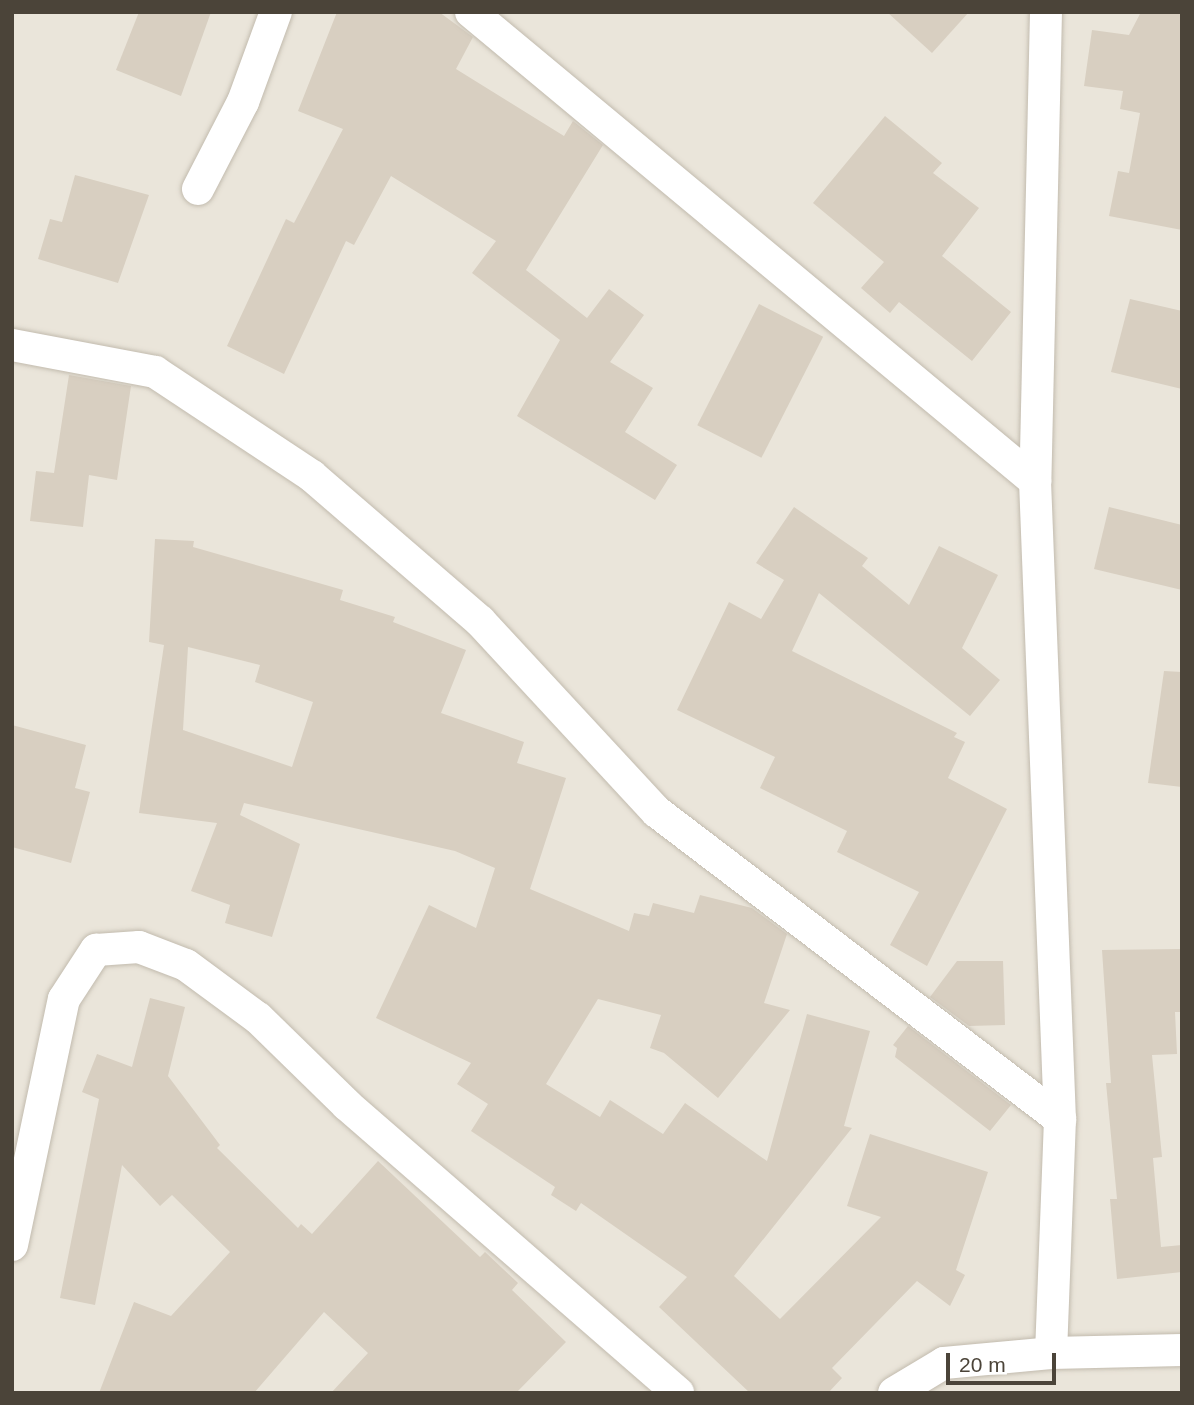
<!DOCTYPE html>
<style>
body{margin:0}
#map{position:relative;width:1194px;height:1405px;overflow:hidden;background:#f6f3ec;font-family:Arial,sans-serif}
div>[style]{position:absolute}
.residential>*{inset:0;background:#eae5da;transform-origin:0 0}
.building>*{inset:0;background:#d8cfc1;transform-origin:0 0}
.roads{filter:drop-shadow(0 0 2px #c2bbae) drop-shadow(0 0 2px #c2bbae)}
.street>*{height:32px;margin:-16px;padding:0 16px;transform-origin:16px;border-radius:16px;background:#fff}
span{translate:-50% -50%;white-space:nowrap;text-align:center;line-height:1.15;-webkit-text-stroke:5px #fff;paint-order:stroke}
.frame{position:absolute;inset:0;border:14px solid #4b4439;pointer-events:none}
.scale{position:absolute;left:946px;top:1353px;width:110px;height:32px;box-sizing:border-box;border:4px solid #4b4439;border-top:0;padding-left:9px;font-size:21px;line-height:24px;white-space:nowrap;color:#4b4439;-webkit-text-stroke:5px #fff;paint-order:stroke}
</style>
<div id="map">
<div class="residential">
<div style="left:12px;top:12px;width:1170px;height:1381px"></div>
</div>
<div class="building">
<div style="clip-path:polygon(139px 12px,211px 12px,181px 96px,116px 70px)"></div>
<div style="clip-path:polygon(337px 12px,439px 12px,473px 37px,456px 69px,564px 136px,573px 121px,603px 145px,526px 270px,587px 318px,609px 289px,644px 315px,610px 362px,653px 388px,625px 432px,677px 465px,655px 500px,517px 416px,560px 340px,472px 273px,496px 241px,391px 176px,354px 245px,346px 241px,284px 374px,227px 346px,286px 219px,294px 223px,343px 129px,298px 111px)"></div>
<div style="clip-path:polygon(887px 12px,969px 12px,932px 53px)"></div>
<div style="clip-path:polygon(1141px 12px,1182px 12px,1182px 230px,1109px 216px,1118px 171px,1129px 173px,1140px 113px,1120px 109px,1123px 91px,1084px 86px,1092px 30px,1129px 35px)"></div>
<div style="clip-path:polygon(885px 116px,942px 163px,933px 173px,979px 208px,942px 256px,1011px 312px,972px 361px,899px 302px,890px 313px,861px 288px,884px 262px,813px 203px)"></div>
<div style="clip-path:polygon(75px 175px,149px 195px,118px 283px,38px 259px,50px 219px,62px 222px)"></div>
<div style="clip-path:polygon(1130px 299px,1182px 311px,1182px 389px,1111px 372px)"></div>
<div style="left:759px;top:304px;width:72px;height:136px;rotate:27deg"></div>
<div style="clip-path:polygon(69px 375px,131px 386px,117px 480px,89px 475px,83px 527px,30px 521px,36px 471px,54px 473px)"></div>
<div style="clip-path:polygon(794px 507px,868px 558px,862px 566px,909px 605px,939px 546px,998px 575px,962px 648px,1000px 680px,970px 716px,819px 593px,792px 651px,957px 733px,954px 737px,965px 742px,948px 778px,1007px 809px,927px 966px,890px 945px,919px 892px,837px 852px,847px 831px,760px 788px,775px 757px,677px 710px,729px 602px,761px 619px,784px 580px,756px 563px)"></div>
<div style="clip-path:polygon(1109px 507px,1182px 525px,1182px 590px,1094px 569px)"></div>
<div style="clip-path:polygon(evenodd,155px 539px,194px 541px,193px 547px,343px 590px,340px 600px,395px 617px,393px 622px,466px 650px,441px 713px,524px 742px,517px 763px,566px 778px,530px 889px,629px 931px,634px 913px,649px 916px,653px 903px,694px 913px,700px 895px,752px 908px,787px 934px,764px 1003px,790px 1010px,718px 1098px,664px 1053px,650px 1048px,661px 1015px,598px 999px,546px 1084px,600px 1117px,610px 1100px,663px 1134px,685px 1103px,767px 1161px,807px 1014px,870px 1031px,844px 1126px,852px 1128px,734px 1276px,780px 1319px,881px 1217px,847px 1206px,870px 1134px,988px 1172px,956px 1270px,965px 1275px,950px 1306px,917px 1281px,832px 1368px,842px 1378px,828px 1393px,750px 1393px,659px 1307px,687px 1277px,581px 1203px,576px 1211px,551px 1195px,555px 1187px,471px 1131px,488px 1104px,457px 1084px,471px 1063px,376px 1018px,429px 905px,476px 928px,495px 868px,455px 851px,244px 803px,240px 815px,300px 844px,272px 937px,225px 923px,230px 905px,191px 891px,217px 823px,139px 813px,164px 645px,149px 642px,155px 539px,188px 647px,260px 665px,255px 682px,313px 702px,292px 767px,183px 730px,188px 647px)"></div>
<div style="clip-path:polygon(1164px 671px,1182px 672px,1182px 787px,1148px 783px)"></div>
<div style="clip-path:polygon(12px 725px,86px 745px,75px 788px,90px 792px,71px 863px,12px 847px)"></div>
<div style="clip-path:polygon(1182px 949px,1182px 1012px,1175px 1012px,1177px 1054px,1152px 1055px,1162px 1157px,1153px 1158px,1161px 1247px,1182px 1245px,1182px 1272px,1117px 1279px,1110px 1199px,1117px 1199px,1106px 1083px,1111px 1083px,1102px 950px)"></div>
<div style="clip-path:polygon(957px 961px,1003px 961px,1005px 1025px,969px 1026px,930px 997px)"></div>
<div style="clip-path:polygon(150px 998px,185px 1007px,168px 1076px,220px 1145px,217px 1148px,298px 1228px,301px 1224px,312px 1234px,378px 1161px,480px 1257px,485px 1252px,518px 1283px,512px 1290px,566px 1342px,516px 1393px,331px 1393px,368px 1353px,324px 1312px,254px 1393px,99px 1393px,134px 1302px,171px 1316px,230px 1252px,172px 1195px,160px 1206px,122px 1165px,95px 1305px,60px 1298px,99px 1099px,82px 1092px,97px 1054px,132px 1067px)"></div>
<div style="clip-path:polygon(908px 1026px,1011px 1105px,990px 1131px,895px 1057px,897px 1048px,893px 1045px)"></div>
</div>
<div class="roads">
<div class="street">
<div style="left:471px;top:12px;width:734px;rotate:39.75deg"></div>
<div style="left:1046px;top:12px;width:469px;rotate:91.3deg"></div>
<div style="left:1035px;top:481px;width:638px;rotate:87.76deg"></div>
<div style="left:1060px;top:1119px;width:234px;rotate:92.2deg"></div>
<div style="left:198px;top:189px;width:98px;rotate:-62.7deg"></div>
<div style="left:243px;top:102px;width:96px;rotate:-69.9deg"></div>
<div style="left:12px;top:345px;width:146px;rotate:10.7deg"></div>
<div style="left:155px;top:372px;width:188px;rotate:33.5deg"></div>
<div style="left:312px;top:476px;width:222px;rotate:40.8deg"></div>
<div style="left:480px;top:621px;width:260px;rotate:47.2deg"></div>
<div style="left:657px;top:812px;width:507px;rotate:37.3deg"></div>
<div style="left:12px;top:1245px;width:251px;rotate:-78.1deg"></div>
<div style="left:64px;top:999px;width:59px;rotate:-56.9deg"></div>
<div style="left:96px;top:950px;width:43px;rotate:-4deg"></div>
<div style="left:139px;top:947px;width:50px;rotate:21deg"></div>
<div style="left:186px;top:965px;width:89px;rotate:36.4deg"></div>
<div style="left:258px;top:1018px;width:124px;rotate:44.3deg"></div>
<div style="left:347px;top:1105px;width:439px;rotate:41deg"></div>
<div style="left:894px;top:1393px;width:58px;rotate:-31deg"></div>
<div style="left:944px;top:1363px;width:107px;rotate:-5.3deg"></div>
<div style="left:1051px;top:1353px;width:131px;rotate:-1.3deg"></div>
</div>
</div>
<div class="frame"></div>
<div class="scale">20 m</div>
</div>
